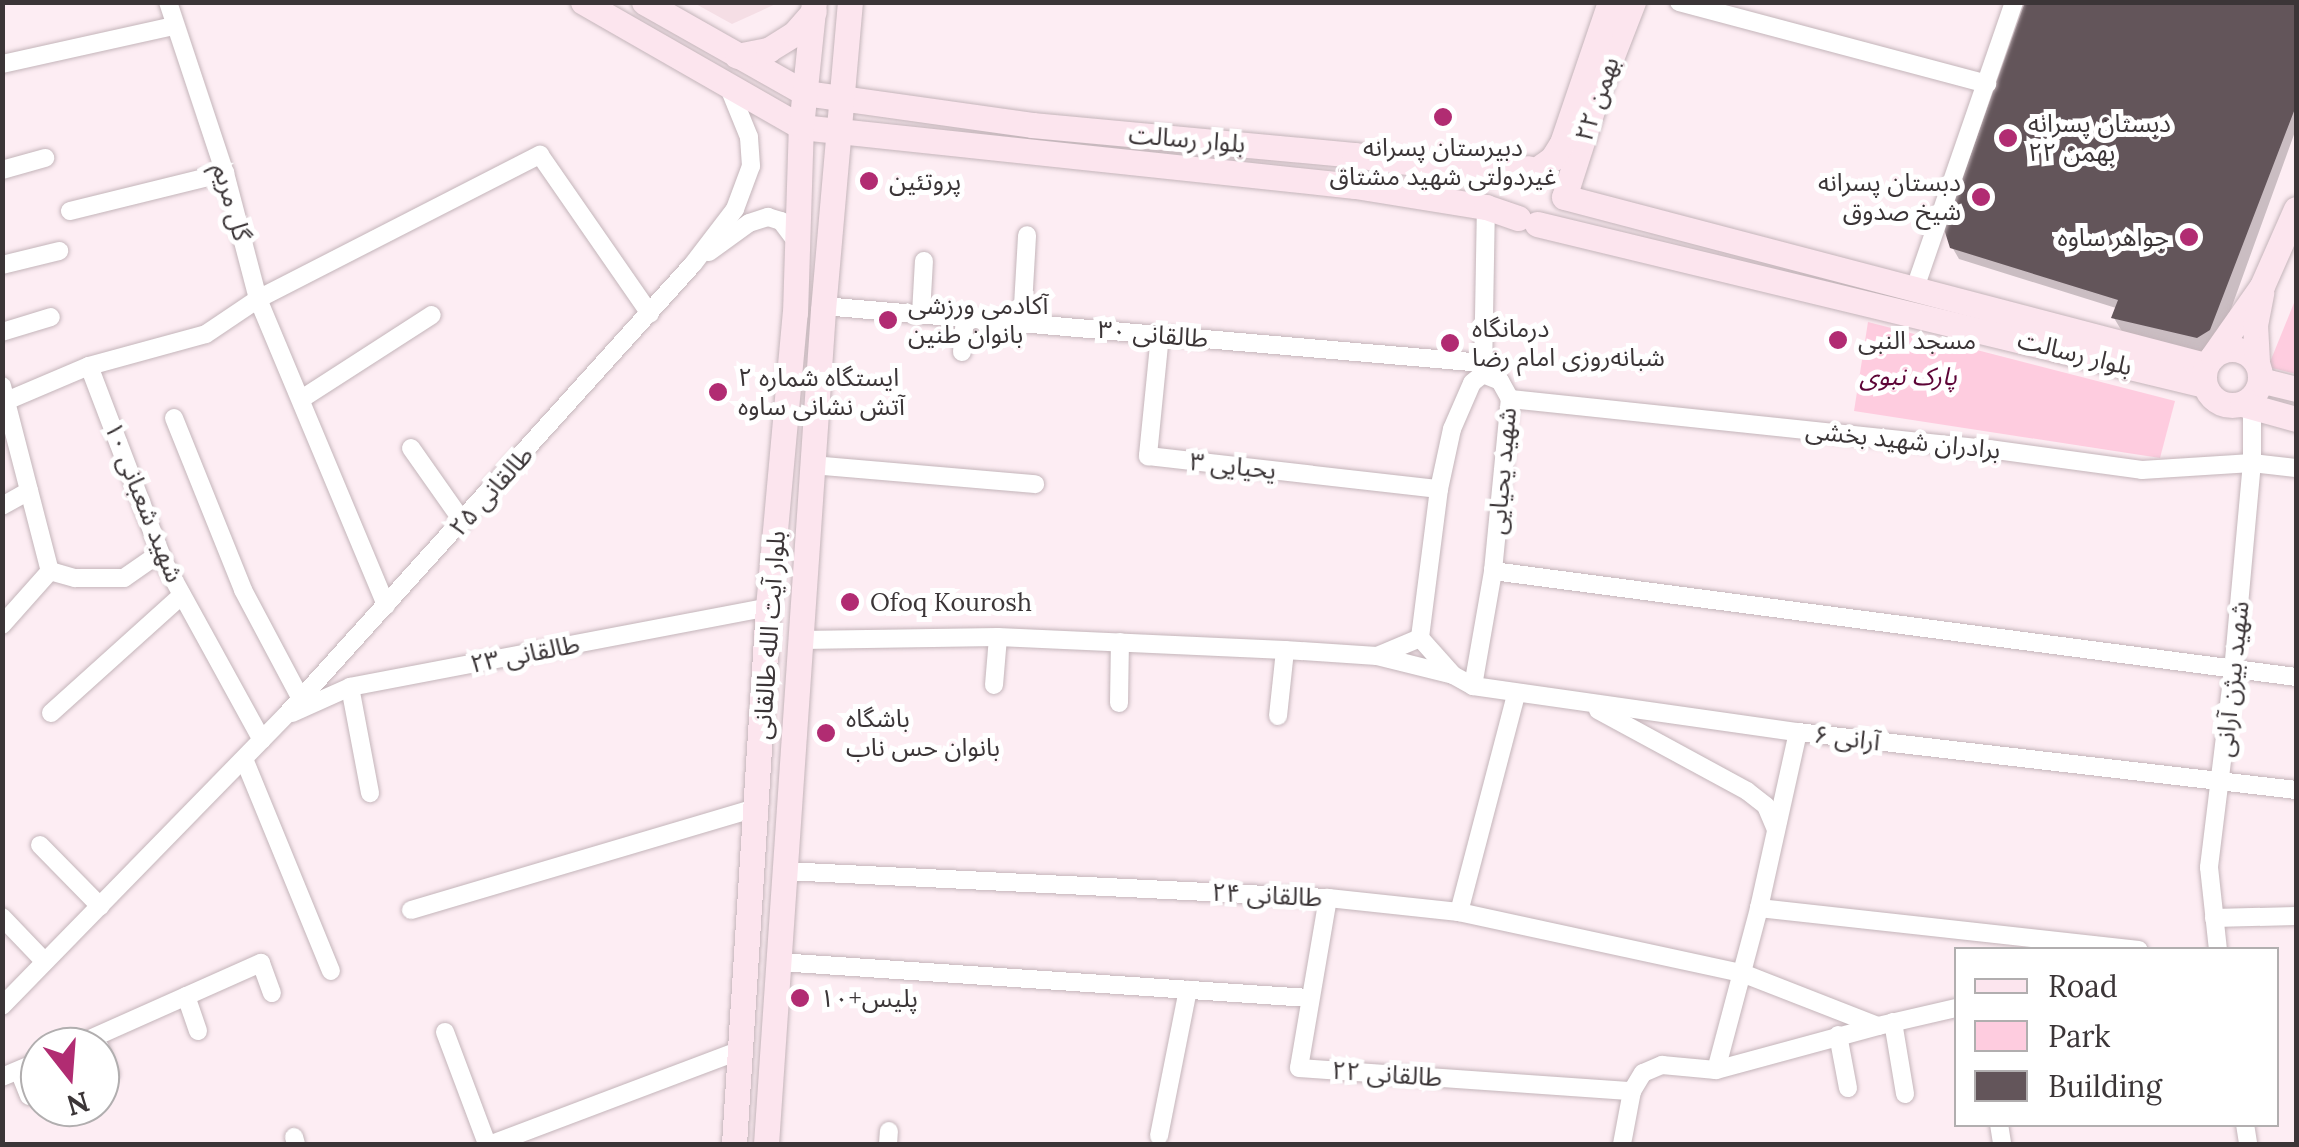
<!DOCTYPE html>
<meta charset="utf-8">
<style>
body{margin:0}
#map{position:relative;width:2299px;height:1147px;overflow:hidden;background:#fdedf3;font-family:Lora,"Noto Sans Arabic",serif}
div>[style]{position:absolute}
.built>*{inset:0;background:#f5dee5}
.green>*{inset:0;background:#feccdf}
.shadow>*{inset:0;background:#0003}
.building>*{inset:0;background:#63555a}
.roads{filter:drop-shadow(0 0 2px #c4b5ba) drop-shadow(0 0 2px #c4b5ba)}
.street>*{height:18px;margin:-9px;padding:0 9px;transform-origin:9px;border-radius:9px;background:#fff}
.secondary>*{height:25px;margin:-12.5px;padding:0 12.5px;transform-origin:12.5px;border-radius:12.5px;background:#fce5ee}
.secondary>.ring{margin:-12.5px;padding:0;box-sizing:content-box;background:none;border:25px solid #fce5ee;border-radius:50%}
.dots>*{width:28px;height:28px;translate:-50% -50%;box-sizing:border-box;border:5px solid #fff;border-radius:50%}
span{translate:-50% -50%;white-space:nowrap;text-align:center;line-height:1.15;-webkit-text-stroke:10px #fff;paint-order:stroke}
.street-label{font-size:25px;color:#3b3537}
.poi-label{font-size:25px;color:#3b3537}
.left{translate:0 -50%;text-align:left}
.right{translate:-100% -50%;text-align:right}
.park-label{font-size:25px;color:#5d0537;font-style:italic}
.frame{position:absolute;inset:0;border:5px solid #3b3537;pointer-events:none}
.legend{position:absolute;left:1954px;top:947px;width:325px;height:180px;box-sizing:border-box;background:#fff;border:2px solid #b1aeaf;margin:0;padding:12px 18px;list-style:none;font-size:30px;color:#3b3537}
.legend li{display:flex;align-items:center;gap:20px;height:50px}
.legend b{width:50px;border:2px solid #b1aeaf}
.north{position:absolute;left:20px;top:1027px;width:100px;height:100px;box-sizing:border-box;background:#fff;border:2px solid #b1aeaf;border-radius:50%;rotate:163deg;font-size:28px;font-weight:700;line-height:40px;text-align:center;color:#3b3537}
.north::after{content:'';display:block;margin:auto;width:35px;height:45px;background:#b12c72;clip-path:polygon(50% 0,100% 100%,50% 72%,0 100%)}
</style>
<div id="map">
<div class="built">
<div style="clip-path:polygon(694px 3px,778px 2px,778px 3px,732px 24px)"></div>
</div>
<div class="green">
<div style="clip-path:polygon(2296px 298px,2296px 374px,2268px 367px)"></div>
<div style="clip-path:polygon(1868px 322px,2175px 401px,2160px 458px,1854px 411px)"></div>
</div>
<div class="shadow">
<div style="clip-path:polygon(2024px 2px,2296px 2px,2296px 129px,2218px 345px,2206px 353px,2123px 333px,2114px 318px,2116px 308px,1959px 259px,1952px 247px,1946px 229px)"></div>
</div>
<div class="building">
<div style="clip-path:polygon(2025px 2px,2296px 2px,2296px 106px,2210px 330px,2197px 338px,2111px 318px,2118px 300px,1950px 248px,1944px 229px)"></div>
</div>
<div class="roads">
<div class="street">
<div style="left:168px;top:2px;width:180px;rotate:71.6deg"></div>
<div style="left:225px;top:173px;width:130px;rotate:75.3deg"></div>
<div style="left:258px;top:299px;width:332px;rotate:67.3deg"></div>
<div style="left:1679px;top:2px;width:319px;rotate:14.9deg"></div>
<div style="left:2px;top:64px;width:176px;rotate:-12.5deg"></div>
<div style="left:2px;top:170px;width:45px;rotate:-15.6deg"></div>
<div style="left:70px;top:211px;width:160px;rotate:-13.8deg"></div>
<div style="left:709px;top:252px;width:49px;rotate:-35.9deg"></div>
<div style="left:749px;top:223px;width:20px;rotate:-18deg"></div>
<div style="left:768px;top:217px;width:14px;rotate:17deg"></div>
<div style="left:781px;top:221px;width:21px;rotate:53deg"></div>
<div style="left:2px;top:265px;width:59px;rotate:-13.8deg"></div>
<div style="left:1915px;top:288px;width:303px;rotate:-70.9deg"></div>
<div style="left:823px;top:306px;width:662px;rotate:4.94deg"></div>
<div style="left:921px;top:314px;width:53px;rotate:-86.8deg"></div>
<div style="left:1022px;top:323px;width:88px;rotate:-86.7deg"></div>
<div style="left:2px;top:332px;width:51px;rotate:-17deg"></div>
<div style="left:1160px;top:335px;width:122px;rotate:95.7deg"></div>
<div style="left:1148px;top:456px;width:293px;rotate:6.5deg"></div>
<div style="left:962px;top:352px;width:34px;rotate:-85deg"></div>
<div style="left:89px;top:366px;width:210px;rotate:69.1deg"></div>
<div style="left:164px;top:562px;width:203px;rotate:61.2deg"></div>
<div style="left:1483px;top:374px;width:14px;rotate:141deg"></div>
<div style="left:1472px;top:383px;width:50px;rotate:113.5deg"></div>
<div style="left:1452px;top:429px;width:61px;rotate:102.2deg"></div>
<div style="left:1439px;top:489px;width:150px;rotate:97.3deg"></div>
<div style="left:1420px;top:638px;width:50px;rotate:48.3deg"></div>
<div style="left:1453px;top:675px;width:23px;rotate:29deg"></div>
<div style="left:1473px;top:686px;width:328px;rotate:8.1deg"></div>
<div style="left:1798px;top:732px;width:501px;rotate:6.64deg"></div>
<div style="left:2px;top:386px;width:191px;rotate:75.5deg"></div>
<div style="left:303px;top:398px;width:153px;rotate:-32.8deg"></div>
<div style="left:1510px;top:399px;width:482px;rotate:6deg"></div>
<div style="left:1989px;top:449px;width:154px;rotate:7.8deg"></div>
<div style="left:2142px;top:470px;width:110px;rotate:-3.6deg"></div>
<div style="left:2252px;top:463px;width:44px;rotate:6.5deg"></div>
<div style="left:4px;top:402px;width:92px;rotate:-23deg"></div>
<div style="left:89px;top:366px;width:121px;rotate:-15.3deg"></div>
<div style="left:206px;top:334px;width:63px;rotate:-33.9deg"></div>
<div style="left:258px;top:299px;width:317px;rotate:-27.1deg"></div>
<div style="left:540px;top:155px;width:193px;rotate:55.3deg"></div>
<div style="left:174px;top:418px;width:185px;rotate:68.1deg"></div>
<div style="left:243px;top:590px;width:123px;rotate:62deg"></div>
<div style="left:411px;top:448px;width:90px;rotate:54.9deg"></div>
<div style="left:812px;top:465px;width:224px;rotate:4.9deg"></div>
<div style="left:2px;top:506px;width:31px;rotate:-29deg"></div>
<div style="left:50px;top:571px;width:26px;rotate:16deg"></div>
<div style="left:75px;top:578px;width:49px"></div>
<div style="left:124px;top:578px;width:44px;rotate:-34.8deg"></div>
<div style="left:1493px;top:571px;width:810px;rotate:7.52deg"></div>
<div style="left:2px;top:625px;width:72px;rotate:-48.4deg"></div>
<div style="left:802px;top:640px;width:196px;rotate:-0.9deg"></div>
<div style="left:998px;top:637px;width:287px;rotate:2.6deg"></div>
<div style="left:1285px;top:650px;width:92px;rotate:3.7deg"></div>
<div style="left:1377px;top:656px;width:78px;rotate:14deg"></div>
<div style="left:1377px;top:656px;width:47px;rotate:-22.7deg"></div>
<div style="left:994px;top:685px;width:48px;rotate:-85.2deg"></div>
<div style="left:1473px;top:686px;width:117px;rotate:-80.1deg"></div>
<div style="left:1493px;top:571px;width:173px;rotate:-84.4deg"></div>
<div style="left:1510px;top:399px;width:21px;rotate:-119deg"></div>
<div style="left:1500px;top:381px;width:18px;rotate:-158deg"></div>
<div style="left:1483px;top:374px;width:167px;rotate:-89deg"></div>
<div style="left:350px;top:687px;width:108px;rotate:79.3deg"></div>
<div style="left:1119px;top:703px;width:61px;rotate:-89.1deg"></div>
<div style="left:1598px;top:710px;width:170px;rotate:28.5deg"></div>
<div style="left:1747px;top:791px;width:24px;rotate:38deg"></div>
<div style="left:1766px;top:806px;width:25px;rotate:67deg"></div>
<div style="left:51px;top:713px;width:176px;rotate:-42deg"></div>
<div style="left:292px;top:713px;width:64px;rotate:-24.1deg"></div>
<div style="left:350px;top:687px;width:426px;rotate:-10.8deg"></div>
<div style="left:1278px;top:716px;width:66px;rotate:-83.9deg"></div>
<div style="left:244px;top:759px;width:229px;rotate:67.7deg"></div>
<div style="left:40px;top:845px;width:86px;rotate:45.5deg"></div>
<div style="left:785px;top:871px;width:544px;rotate:2.85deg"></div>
<div style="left:1328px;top:898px;width:132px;rotate:6.1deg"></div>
<div style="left:1459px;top:912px;width:289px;rotate:12.2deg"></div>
<div style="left:1742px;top:973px;width:146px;rotate:21.3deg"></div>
<div style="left:1878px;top:1026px;width:80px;rotate:-13deg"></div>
<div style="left:1328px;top:898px;width:172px;rotate:99.7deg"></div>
<div style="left:1299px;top:1068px;width:334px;rotate:4deg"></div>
<div style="left:1632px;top:1091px;width:21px;rotate:-59deg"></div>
<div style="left:1643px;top:1073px;width:21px;rotate:-23deg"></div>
<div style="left:1662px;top:1065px;width:54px;rotate:5.3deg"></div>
<div style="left:1716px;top:1070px;width:168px;rotate:-15.2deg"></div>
<div style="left:1759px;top:908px;width:382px;rotate:6.3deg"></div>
<div style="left:411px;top:910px;width:363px;rotate:-16.5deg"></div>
<div style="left:1459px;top:912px;width:225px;rotate:-75.3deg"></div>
<div style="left:2px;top:917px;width:62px;rotate:46.3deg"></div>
<div style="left:2214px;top:918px;width:82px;rotate:-1.4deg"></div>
<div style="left:2218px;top:950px;width:83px;rotate:-96.2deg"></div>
<div style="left:2209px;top:867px;width:197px;rotate:-83deg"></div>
<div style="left:2233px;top:671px;width:209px;rotate:-84.8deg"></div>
<div style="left:2252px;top:463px;width:56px;rotate:-90deg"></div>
<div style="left:779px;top:962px;width:531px;rotate:3.89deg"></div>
<div style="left:186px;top:996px;width:37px;rotate:71deg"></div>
<div style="left:2px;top:1006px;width:407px;rotate:-45.7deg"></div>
<div style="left:286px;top:715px;width:607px;rotate:-47.94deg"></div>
<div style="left:693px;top:264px;width:69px;rotate:-52.6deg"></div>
<div style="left:735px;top:209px;width:46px;rotate:-69.6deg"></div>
<div style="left:751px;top:166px;width:29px;rotate:-94deg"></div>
<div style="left:749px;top:137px;width:53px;rotate:-112.2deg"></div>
<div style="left:1893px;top:1022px;width:73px;rotate:80.5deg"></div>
<div style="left:445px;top:1032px;width:120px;rotate:69.4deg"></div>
<div style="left:1838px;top:1035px;width:54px;rotate:79.3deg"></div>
<div style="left:72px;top:1047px;width:207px;rotate:-24deg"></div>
<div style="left:261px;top:963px;width:32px;rotate:70deg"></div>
<div style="left:100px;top:1048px;width:28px;rotate:69deg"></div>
<div style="left:1716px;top:1070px;width:168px;rotate:-75.1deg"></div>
<div style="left:1759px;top:908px;width:180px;rotate:-77.5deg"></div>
<div style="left:19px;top:1071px;width:27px;rotate:68deg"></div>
<div style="left:2px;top:1077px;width:41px;rotate:-22.8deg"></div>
<div style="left:1999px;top:1124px;width:20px;rotate:81deg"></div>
<div style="left:2245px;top:1124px;width:20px;rotate:81deg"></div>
<div style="left:1159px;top:1136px;width:149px;rotate:-78.8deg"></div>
<div style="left:294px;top:1137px;width:7px;rotate:74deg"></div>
<div style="left:492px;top:1144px;width:266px;rotate:-20.7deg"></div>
<div style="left:888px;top:1144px;width:13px;rotate:-86deg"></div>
<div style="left:1622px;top:1144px;width:54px;rotate:-79.3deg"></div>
</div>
<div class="secondary">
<div style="left:583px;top:2px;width:251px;rotate:29.8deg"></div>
<div style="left:801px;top:127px;width:557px;rotate:6.08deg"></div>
<div style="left:1355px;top:186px;width:133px;rotate:9.1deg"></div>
<div style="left:1486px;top:207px;width:34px;rotate:19deg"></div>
<div style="left:644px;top:2px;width:185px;rotate:29.5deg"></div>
<div style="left:805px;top:93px;width:229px;rotate:8deg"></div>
<div style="left:1032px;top:125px;width:323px;rotate:5.3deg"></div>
<div style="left:1354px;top:155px;width:137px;rotate:7.5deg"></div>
<div style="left:1490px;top:173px;width:39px;rotate:-7deg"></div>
<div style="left:1633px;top:2px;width:97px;rotate:111.3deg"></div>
<div style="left:1598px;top:92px;width:110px;rotate:107.9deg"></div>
<div style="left:1564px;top:197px;width:663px;rotate:14.69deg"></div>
<div style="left:737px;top:56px;width:32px;rotate:-11deg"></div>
<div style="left:768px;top:50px;width:31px;rotate:-32deg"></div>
<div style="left:794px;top:34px;width:30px;rotate:-49deg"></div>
<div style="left:1539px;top:168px;width:16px;rotate:-35deg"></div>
<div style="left:1552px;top:159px;width:19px;rotate:-58deg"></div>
<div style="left:1562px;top:143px;width:149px;rotate:-71.2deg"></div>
<div style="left:1537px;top:224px;width:686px;rotate:13.57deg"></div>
<div class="ring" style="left:2204px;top:349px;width:31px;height:31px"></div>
<div style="left:2213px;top:356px;width:85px;rotate:-55deg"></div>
<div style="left:2262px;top:286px;width:84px;rotate:-66.2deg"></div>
<div style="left:2257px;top:362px;width:37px;rotate:-93deg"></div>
<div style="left:2255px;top:325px;width:33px;rotate:-79deg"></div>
<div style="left:2260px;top:380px;width:37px;rotate:14deg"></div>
<div style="left:2242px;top:404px;width:56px;rotate:15.5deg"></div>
<div style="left:734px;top:1144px;width:538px;rotate:-86.38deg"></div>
<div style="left:768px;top:607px;width:295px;rotate:-84.8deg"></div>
<div style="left:795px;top:313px;width:186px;rotate:-88.2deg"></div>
<div style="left:801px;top:127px;width:126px;rotate:-84.1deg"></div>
<div style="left:766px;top:1144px;width:836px;rotate:-86.09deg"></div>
<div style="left:823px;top:310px;width:309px;rotate:-85deg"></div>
</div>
</div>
<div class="dots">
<div style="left:1443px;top:117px;background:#b12c72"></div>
<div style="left:2008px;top:138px;background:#b12c72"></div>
<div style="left:869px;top:181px;background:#b12c72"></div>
<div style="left:1981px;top:197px;background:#b12c72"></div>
<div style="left:2189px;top:237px;background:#b12c72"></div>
<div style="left:888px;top:320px;background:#b12c72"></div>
<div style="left:1838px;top:340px;background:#b12c72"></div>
<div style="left:1450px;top:343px;background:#b12c72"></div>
<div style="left:718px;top:392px;background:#b12c72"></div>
<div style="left:850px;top:602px;background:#b12c72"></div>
<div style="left:826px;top:733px;background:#b12c72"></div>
<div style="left:800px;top:998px;background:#b12c72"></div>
</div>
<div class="street-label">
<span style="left:1597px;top:99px;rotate:-71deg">۲۲ بهمن</span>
<span style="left:1187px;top:139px;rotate:5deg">بلوار رسالت</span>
<span style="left:232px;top:202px;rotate:74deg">گل مریم</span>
<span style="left:1153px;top:334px;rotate:5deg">طالقانی ۳۰</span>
<span style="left:2075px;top:353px;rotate:14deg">بلوار رسالت</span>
<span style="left:1903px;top:440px;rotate:6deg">برادران شهید بخشی</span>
<span style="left:1233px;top:466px;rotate:6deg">یحیایی ۳</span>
<span style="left:1502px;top:471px;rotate:-85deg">شهید یحیایی</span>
<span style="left:491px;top:491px;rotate:-48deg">طالقانی ۲۵</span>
<span style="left:144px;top:502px;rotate:68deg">شهید شعبانی ۱۰</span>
<span style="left:769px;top:635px;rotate:-86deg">بلوار آیت الله طالقانی</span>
<span style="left:525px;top:654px;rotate:-11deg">طالقانی ۲۳</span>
<span style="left:2232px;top:679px;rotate:-84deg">شهید بیژن آرانی</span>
<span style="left:1847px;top:738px;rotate:7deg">آرانی ۶</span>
<span style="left:1267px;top:895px;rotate:3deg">طالقانی ۲۴</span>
<span style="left:1387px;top:1074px;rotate:4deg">طالقانی ۲۲</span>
</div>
<div class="poi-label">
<span class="left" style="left:2028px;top:138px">دبستان پسرانه<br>۲۲ بهمن</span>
<span style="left:1443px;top:162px">دبیرستان پسرانه<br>غیردولتی شهید مشتاق</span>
<span class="left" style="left:889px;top:181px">پروتئین</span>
<span class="right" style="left:1961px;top:197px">دبستان پسرانه<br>شیخ صدوق</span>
<span class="right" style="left:2169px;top:237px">جواهر ساوه</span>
<span class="left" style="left:908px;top:320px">آکادمی ورزشی<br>بانوان طنین</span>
<span class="left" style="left:1472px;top:343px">درمانگاه<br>شبانه‌روزی امام رضا</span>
<span class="left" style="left:1858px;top:340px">مسجد النبی</span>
<span class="left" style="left:738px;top:392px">ایستگاه شماره ۲<br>آتش نشانی ساوه</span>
<span class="left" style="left:870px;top:602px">Ofoq Kourosh</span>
<span class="left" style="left:846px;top:733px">باشگاه<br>بانوان حس ناب</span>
<span class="left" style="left:820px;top:998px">پلیس+۱۰</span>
</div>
<div class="park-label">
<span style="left:1908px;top:376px">پارک نبوی</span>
</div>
<div class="frame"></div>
<ul class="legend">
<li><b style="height:12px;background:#fce5ee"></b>Road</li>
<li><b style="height:28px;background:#feccdf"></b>Park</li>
<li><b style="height:28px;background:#63555a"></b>Building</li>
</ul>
<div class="north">N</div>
</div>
